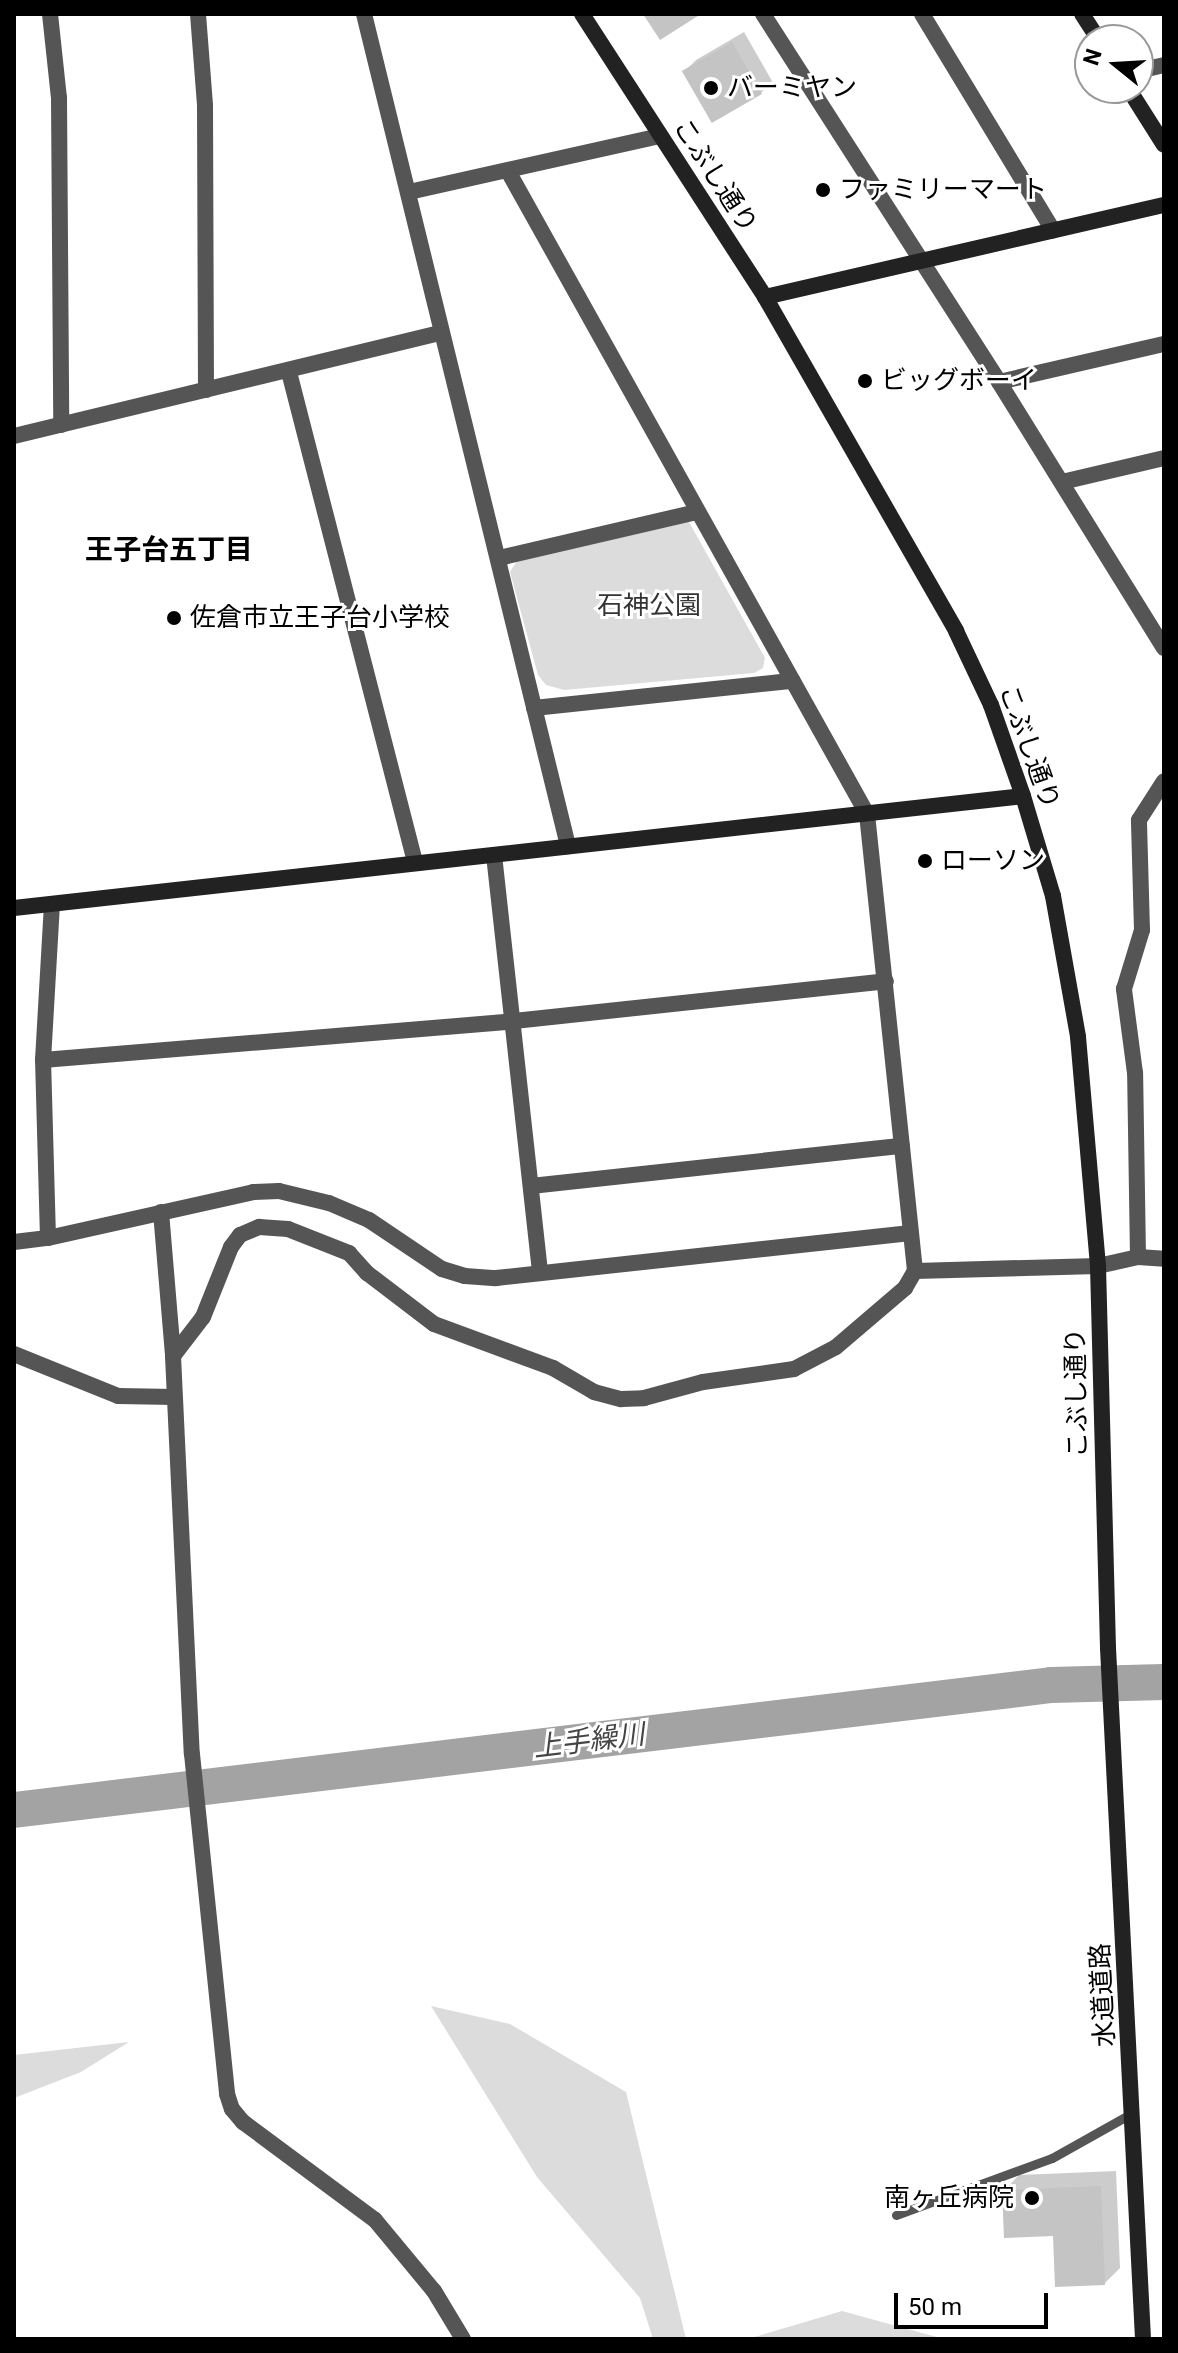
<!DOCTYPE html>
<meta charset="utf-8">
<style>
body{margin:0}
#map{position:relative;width:1178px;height:2353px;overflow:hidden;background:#fff;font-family:Roboto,"Noto Sans JP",sans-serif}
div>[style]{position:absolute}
.green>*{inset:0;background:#dcdcdc}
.shadow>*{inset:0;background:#0003}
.river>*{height:36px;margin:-18px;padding:0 18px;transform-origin:18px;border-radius:18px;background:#a3a3a3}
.building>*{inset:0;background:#c4c4c4;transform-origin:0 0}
.lane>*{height:9px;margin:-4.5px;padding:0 4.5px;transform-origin:4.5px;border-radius:4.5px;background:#555}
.street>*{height:16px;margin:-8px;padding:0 8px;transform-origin:8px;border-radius:8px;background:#555}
.secondary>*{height:16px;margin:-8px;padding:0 8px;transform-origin:8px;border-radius:8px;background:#222}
.dots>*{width:22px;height:22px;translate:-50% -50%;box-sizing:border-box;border:4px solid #fff;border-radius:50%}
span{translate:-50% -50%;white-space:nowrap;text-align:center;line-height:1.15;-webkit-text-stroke:6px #fff;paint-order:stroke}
.poi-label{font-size:26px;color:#000}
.left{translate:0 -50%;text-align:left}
.right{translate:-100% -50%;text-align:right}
.street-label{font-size:26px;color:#000}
.park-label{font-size:26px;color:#333}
.neighbourhood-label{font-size:28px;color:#000;font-weight:700}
.water-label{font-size:28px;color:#444;font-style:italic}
.frame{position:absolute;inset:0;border:16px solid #000;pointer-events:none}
.north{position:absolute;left:1074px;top:24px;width:80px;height:80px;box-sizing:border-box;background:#fff;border:2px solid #999;border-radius:50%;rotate:288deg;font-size:22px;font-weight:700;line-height:32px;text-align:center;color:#000}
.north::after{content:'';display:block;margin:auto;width:28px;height:36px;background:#000;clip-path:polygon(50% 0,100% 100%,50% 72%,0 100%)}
.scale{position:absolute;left:894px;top:2293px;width:154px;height:36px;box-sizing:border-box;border:4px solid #000;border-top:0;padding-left:10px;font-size:24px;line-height:28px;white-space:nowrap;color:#000;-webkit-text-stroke:6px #fff;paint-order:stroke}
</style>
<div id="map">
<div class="green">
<div style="clip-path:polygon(682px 519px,689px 522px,760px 649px,765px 658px,763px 668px,754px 673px,564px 690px,546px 685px,538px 675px,510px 572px,517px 561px)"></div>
<div style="clip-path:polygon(431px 2006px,510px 2024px,626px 2092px,686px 2339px,653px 2339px,640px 2298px,537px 2177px)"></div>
<div style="clip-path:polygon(129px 2042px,81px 2072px,14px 2098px,14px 2055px)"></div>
<div style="clip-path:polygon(842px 2311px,944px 2339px,748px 2339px)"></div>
</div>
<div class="shadow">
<div style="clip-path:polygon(744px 32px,772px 81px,761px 93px,685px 71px,696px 60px)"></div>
<div style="clip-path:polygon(1116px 2171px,1120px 2268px,1104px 2284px,1055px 2234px,1004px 2191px,1019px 2175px)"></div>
</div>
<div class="river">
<div style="left:14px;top:1810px;width:1045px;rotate:-6.87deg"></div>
<div style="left:1051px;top:1685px;width:113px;rotate:-1.5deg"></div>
</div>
<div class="building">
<div style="clip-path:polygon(643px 14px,701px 14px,660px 40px)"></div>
<div style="left:732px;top:42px;width:60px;height:58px;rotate:60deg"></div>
<div style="clip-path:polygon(1101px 2186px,1105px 2285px,1055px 2287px,1053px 2236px,1004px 2238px,1002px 2190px)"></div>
</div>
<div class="lane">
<div style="left:896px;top:2215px;width:166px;rotate:-20.1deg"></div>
<div style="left:1052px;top:2158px;width:94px;rotate:-29.3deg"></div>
</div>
<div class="street">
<div style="left:50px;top:14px;width:84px;rotate:83.9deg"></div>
<div style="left:59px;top:98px;width:327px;rotate:89.6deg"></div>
<div style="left:198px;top:14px;width:92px;rotate:85.6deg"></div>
<div style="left:205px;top:106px;width:284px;rotate:89.8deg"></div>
<div style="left:364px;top:14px;width:857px;rotate:76.22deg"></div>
<div style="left:763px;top:14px;width:437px;rotate:57.3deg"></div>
<div style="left:999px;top:382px;width:313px;rotate:58.2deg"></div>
<div style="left:922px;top:14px;width:253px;rotate:58.8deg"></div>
<div style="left:1138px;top:71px;width:27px;rotate:-13deg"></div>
<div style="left:508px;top:171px;width:736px;rotate:60.82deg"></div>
<div style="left:867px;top:814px;width:460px;rotate:84deg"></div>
<div style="left:409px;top:192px;width:257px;rotate:-12.6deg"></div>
<div style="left:289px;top:372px;width:506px;rotate:75.58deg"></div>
<div style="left:999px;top:382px;width:169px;rotate:-13deg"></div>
<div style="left:14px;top:436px;width:439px;rotate:-13.6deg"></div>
<div style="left:1062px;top:482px;width:105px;rotate:-13.2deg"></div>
<div style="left:499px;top:558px;width:202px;rotate:-13.1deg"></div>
<div style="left:534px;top:708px;width:260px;rotate:-6deg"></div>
<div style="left:494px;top:855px;width:419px;rotate:83.7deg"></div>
<div style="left:43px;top:1060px;width:473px;rotate:-4.7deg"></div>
<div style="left:514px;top:1021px;width:374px;rotate:-6.1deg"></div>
<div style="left:531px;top:1186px;width:373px;rotate:-6.2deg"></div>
<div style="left:161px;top:1212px;width:144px;rotate:85.2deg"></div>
<div style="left:173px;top:1356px;width:398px;rotate:87.3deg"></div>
<div style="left:192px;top:1754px;width:342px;rotate:84.1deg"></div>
<div style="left:227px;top:2094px;width:16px;rotate:72deg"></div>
<div style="left:232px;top:2109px;width:17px;rotate:50deg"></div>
<div style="left:243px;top:2122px;width:164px;rotate:36.6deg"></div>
<div style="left:375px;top:2220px;width:92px;rotate:50.3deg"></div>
<div style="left:434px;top:2291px;width:56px;rotate:58.9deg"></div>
<div style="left:48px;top:1238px;width:178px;rotate:-91.6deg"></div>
<div style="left:43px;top:1060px;width:156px;rotate:-86.7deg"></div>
<div style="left:14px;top:1242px;width:34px;rotate:-7deg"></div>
<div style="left:48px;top:1238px;width:210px;rotate:-12.6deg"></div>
<div style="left:253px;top:1192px;width:26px;rotate:-2deg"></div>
<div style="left:279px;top:1191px;width:51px;rotate:13.5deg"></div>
<div style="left:329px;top:1203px;width:43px;rotate:23deg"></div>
<div style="left:369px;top:1220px;width:88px;rotate:33.9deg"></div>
<div style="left:442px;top:1269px;width:24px;rotate:17deg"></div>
<div style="left:465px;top:1276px;width:31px;rotate:4deg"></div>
<div style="left:496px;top:1278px;width:417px;rotate:-6.2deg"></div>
<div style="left:1138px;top:1257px;width:184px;rotate:-90.9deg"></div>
<div style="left:1135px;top:1073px;width:85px;rotate:-97.5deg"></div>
<div style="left:1124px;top:989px;width:62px;rotate:-73deg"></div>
<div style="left:1142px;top:930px;width:110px;rotate:-91.6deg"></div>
<div style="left:1139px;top:820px;width:46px;rotate:-57.3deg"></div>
<div style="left:14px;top:1354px;width:112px;rotate:22deg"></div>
<div style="left:118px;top:1396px;width:56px;rotate:1deg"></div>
<div style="left:173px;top:1356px;width:49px;rotate:-52.4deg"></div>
<div style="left:203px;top:1317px;width:75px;rotate:-68.2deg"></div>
<div style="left:231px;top:1247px;width:15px;rotate:-53deg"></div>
<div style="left:240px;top:1235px;width:21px;rotate:-23deg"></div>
<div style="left:259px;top:1227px;width:29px;rotate:4deg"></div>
<div style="left:288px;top:1229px;width:66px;rotate:21.5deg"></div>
<div style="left:349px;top:1253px;width:27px;rotate:48deg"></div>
<div style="left:367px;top:1273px;width:84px;rotate:37.3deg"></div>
<div style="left:434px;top:1324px;width:127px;rotate:20.3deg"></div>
<div style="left:553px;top:1368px;width:48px;rotate:30.3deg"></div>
<div style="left:594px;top:1392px;width:28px;rotate:15deg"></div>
<div style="left:621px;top:1399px;width:23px;rotate:-2deg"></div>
<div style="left:644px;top:1398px;width:61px;rotate:-15.2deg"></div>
<div style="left:703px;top:1382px;width:92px;rotate:-8.1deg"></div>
<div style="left:794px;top:1369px;width:47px;rotate:-27.6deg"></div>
<div style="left:836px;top:1347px;width:91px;rotate:-40.5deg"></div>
<div style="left:905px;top:1288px;width:20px;rotate:-60deg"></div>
<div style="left:915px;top:1271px;width:183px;rotate:-1.6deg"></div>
<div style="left:1098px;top:1266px;width:41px;rotate:-12.7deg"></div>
<div style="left:1138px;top:1257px;width:26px;rotate:4deg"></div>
</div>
<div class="secondary">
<div style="left:582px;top:14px;width:337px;rotate:57.1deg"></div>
<div style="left:765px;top:297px;width:385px;rotate:60.2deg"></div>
<div style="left:956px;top:631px;width:82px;rotate:64.7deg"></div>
<div style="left:991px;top:705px;width:96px;rotate:70.6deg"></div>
<div style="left:1023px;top:796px;width:104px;rotate:73.3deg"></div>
<div style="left:1053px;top:896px;width:143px;rotate:79.9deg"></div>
<div style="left:1078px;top:1037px;width:230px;rotate:85deg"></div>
<div style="left:1098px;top:1266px;width:382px;rotate:88.5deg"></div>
<div style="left:1108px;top:1648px;width:692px;rotate:87.1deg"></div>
<div style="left:1082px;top:14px;width:31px;rotate:57deg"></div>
<div style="left:1128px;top:88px;width:67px;rotate:57.7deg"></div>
<div style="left:765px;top:297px;width:409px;rotate:-13deg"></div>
<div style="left:14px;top:908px;width:1015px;rotate:-6.33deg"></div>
</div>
<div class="dots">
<div style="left:711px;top:88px;background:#000"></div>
<div style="left:823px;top:190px;background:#000"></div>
<div style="left:865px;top:381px;background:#000"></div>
<div style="left:174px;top:618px;background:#000"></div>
<div style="left:925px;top:861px;background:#000"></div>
<div style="left:1032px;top:2198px;background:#000"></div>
</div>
<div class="poi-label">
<span class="left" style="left:727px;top:88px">バーミヤン</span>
<span class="left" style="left:839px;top:190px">ファミリーマート</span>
<span class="left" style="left:881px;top:381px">ビッグボーイ</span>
<span class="left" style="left:190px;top:618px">佐倉市立王子台小学校</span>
<span class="left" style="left:941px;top:861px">ローソン</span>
<span class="right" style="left:1014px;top:2198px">南ヶ丘病院</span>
</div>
<div class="street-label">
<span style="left:715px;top:176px;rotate:57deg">こぶし通り</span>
<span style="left:1029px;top:747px;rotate:70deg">こぶし通り</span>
<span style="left:1077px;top:1393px;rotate:-91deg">こぶし通り</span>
<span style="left:1103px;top:1995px;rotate:-93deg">水道道路</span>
</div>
<div class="park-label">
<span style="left:649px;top:606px">石神公園</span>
</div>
<div class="neighbourhood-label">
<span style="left:169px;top:550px">王子台五丁目</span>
</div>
<div class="water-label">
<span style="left:589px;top:1741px;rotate:-7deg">上手繰川</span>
</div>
<div class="frame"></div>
<div class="north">N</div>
<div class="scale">50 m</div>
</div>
